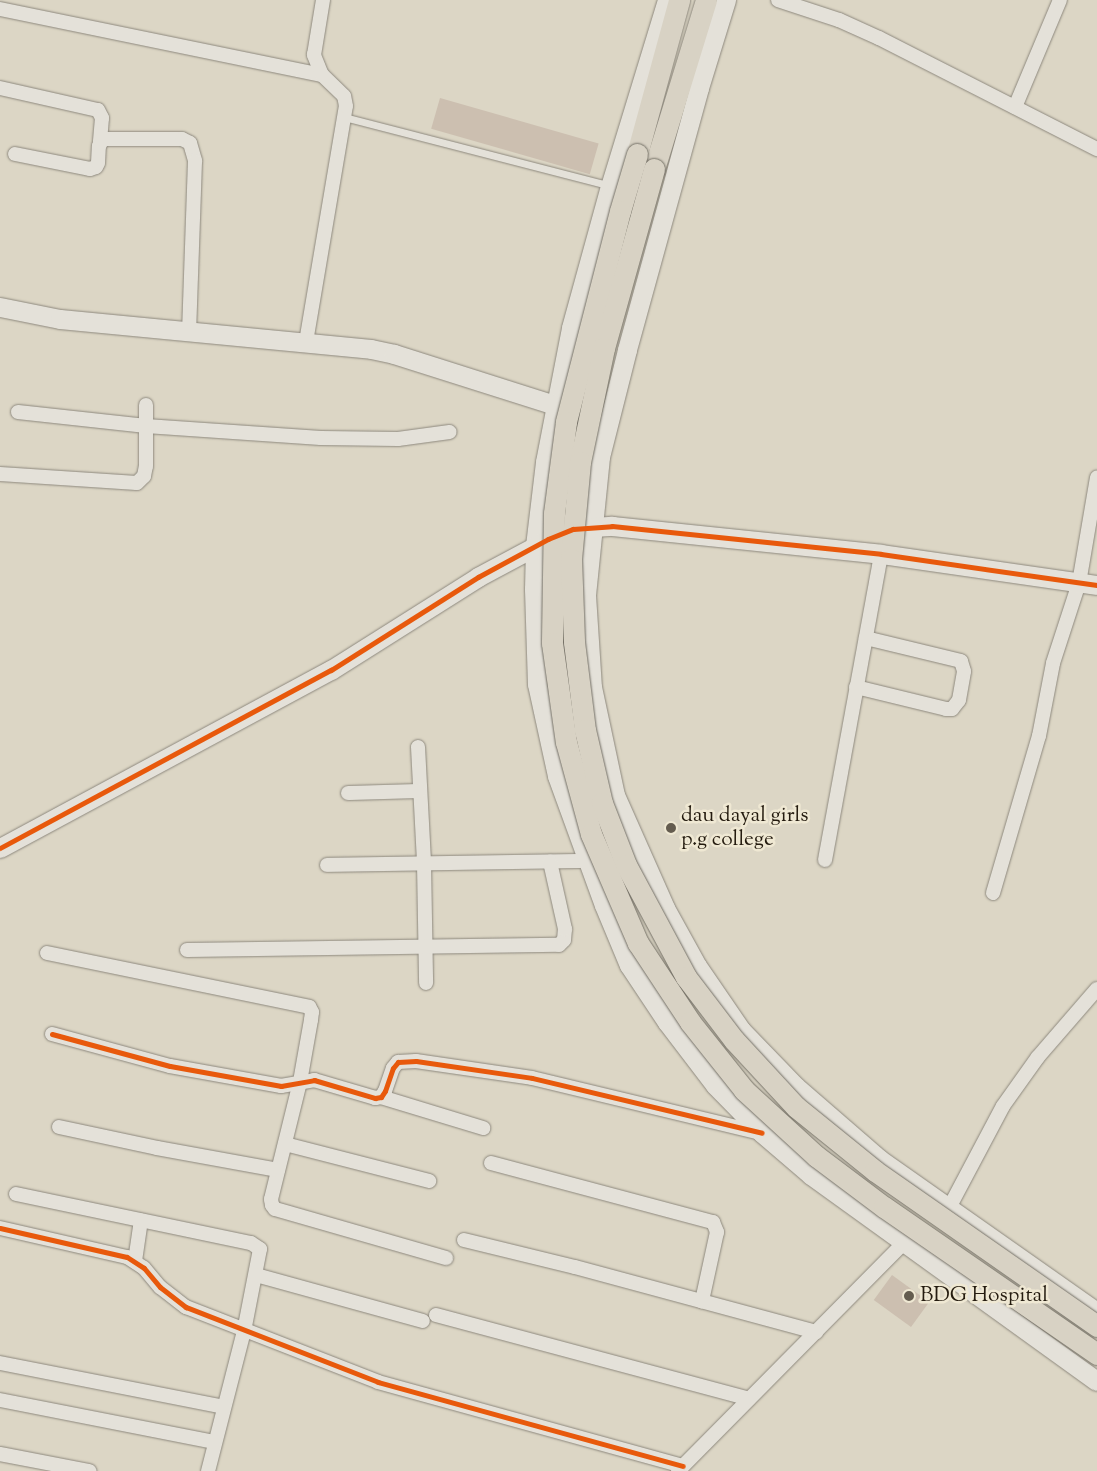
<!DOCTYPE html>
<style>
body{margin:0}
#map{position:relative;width:1097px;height:1471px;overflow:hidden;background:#dcd6c5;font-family:"Sorts Mill Goudy",serif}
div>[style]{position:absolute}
.building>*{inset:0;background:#ccbfb0;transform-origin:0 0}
.roads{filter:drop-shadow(0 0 1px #8d887d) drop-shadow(0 0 1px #8d887d)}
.lane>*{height:7px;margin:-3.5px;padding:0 3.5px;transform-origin:3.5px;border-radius:3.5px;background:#e4e1d9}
.street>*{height:14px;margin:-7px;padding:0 7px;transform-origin:7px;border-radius:7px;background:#e4e1d9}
.secondary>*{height:19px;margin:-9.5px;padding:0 9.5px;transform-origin:9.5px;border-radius:9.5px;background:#e4e1d9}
.primary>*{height:21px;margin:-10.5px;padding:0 10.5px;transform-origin:10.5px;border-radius:10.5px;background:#d8d2c4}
.bridges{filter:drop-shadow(0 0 1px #736f65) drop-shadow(0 0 1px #736f65)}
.primary-bridge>*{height:21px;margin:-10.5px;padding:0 10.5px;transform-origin:10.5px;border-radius:10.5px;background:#d8d2c4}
.cycleway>*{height:5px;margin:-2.5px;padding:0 2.5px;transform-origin:2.5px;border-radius:2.5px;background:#e8590c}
.dots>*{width:14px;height:14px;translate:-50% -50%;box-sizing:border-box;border:2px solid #efe8d3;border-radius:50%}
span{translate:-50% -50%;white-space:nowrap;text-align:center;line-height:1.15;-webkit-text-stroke:5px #efe8d3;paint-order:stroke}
.poi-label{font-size:21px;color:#241b0f}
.left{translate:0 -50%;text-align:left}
</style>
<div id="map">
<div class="building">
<div style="left:440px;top:98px;width:165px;height:32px;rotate:16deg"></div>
<div style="left:892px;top:1275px;width:46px;height:31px;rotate:36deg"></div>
</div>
<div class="roads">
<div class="lane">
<div style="left:344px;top:117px;width:275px;rotate:14.5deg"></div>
</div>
<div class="street">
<div style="left:778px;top:0;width:64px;rotate:18.2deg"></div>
<div style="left:839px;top:20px;width:44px;rotate:24.2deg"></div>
<div style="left:879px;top:38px;width:245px;rotate:27deg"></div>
<div style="left:0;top:9px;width:329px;rotate:11.6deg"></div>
<div style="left:0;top:88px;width:100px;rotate:12.7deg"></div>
<div style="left:98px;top:110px;width:9px;rotate:63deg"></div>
<div style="left:102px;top:118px;width:24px;rotate:95deg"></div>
<div style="left:1015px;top:107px;width:116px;rotate:-67.2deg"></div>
<div style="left:15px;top:154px;width:76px;rotate:11.3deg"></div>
<div style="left:90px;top:169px;width:6px;rotate:-18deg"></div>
<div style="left:96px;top:167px;width:4px;rotate:-63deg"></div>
<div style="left:98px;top:163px;width:17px;rotate:-87deg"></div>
<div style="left:99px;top:146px;width:8px;rotate:-60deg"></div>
<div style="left:103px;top:139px;width:79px"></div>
<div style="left:182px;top:139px;width:9px;rotate:27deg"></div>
<div style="left:190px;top:143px;width:19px;rotate:74deg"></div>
<div style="left:195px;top:161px;width:170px;rotate:92deg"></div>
<div style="left:306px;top:342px;width:239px;rotate:-80.4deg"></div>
<div style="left:346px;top:106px;width:10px;rotate:-101deg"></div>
<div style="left:344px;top:96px;width:30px;rotate:-136deg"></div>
<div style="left:322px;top:75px;width:22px;rotate:-112deg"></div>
<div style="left:314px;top:55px;width:56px;rotate:-80.7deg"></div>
<div style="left:18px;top:412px;width:129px;rotate:6.2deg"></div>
<div style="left:146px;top:426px;width:175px;rotate:3.9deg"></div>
<div style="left:321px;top:438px;width:77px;rotate:0.7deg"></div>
<div style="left:398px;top:439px;width:52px;rotate:-7.7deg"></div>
<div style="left:0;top:474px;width:137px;rotate:3.8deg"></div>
<div style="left:137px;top:483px;width:10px;rotate:-45deg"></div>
<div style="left:144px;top:476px;width:10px;rotate:-79deg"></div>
<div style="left:146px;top:466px;width:61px;rotate:-90deg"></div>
<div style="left:856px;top:687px;width:93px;rotate:13.7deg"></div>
<div style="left:946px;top:709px;width:6px"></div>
<div style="left:952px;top:709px;width:11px;rotate:-52deg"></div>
<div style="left:959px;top:700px;width:29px;rotate:-80deg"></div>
<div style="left:964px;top:671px;width:10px;rotate:-107deg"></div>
<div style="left:961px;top:661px;width:98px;rotate:-166.4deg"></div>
<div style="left:418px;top:747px;width:116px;rotate:87deg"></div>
<div style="left:424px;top:863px;width:120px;rotate:89deg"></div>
<div style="left:348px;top:793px;width:72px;rotate:-1.6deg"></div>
<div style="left:825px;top:860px;width:311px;rotate:-79.6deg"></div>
<div style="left:327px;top:865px;width:260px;rotate:-0.9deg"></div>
<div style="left:993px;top:893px;width:164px;rotate:-73.7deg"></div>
<div style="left:1039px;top:736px;width:74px;rotate:-79.1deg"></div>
<div style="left:1053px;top:663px;width:84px;rotate:-72deg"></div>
<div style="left:1079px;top:583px;width:107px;rotate:-80.3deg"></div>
<div style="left:187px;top:950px;width:372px;rotate:-0.8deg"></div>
<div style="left:559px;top:945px;width:7px;rotate:-45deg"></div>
<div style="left:564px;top:940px;width:11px;rotate:-85deg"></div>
<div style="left:565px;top:929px;width:69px;rotate:-102.6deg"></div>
<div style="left:47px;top:953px;width:268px;rotate:11.6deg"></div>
<div style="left:309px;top:1007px;width:6px;rotate:59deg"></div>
<div style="left:312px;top:1012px;width:8px;rotate:97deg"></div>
<div style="left:311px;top:1020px;width:63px;rotate:100.1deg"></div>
<div style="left:300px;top:1082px;width:121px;rotate:103.9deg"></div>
<div style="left:271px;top:1199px;width:6px;rotate:81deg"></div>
<div style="left:272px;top:1205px;width:5px;rotate:53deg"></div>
<div style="left:275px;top:1209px;width:178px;rotate:16deg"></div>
<div style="left:52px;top:1034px;width:122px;rotate:15.2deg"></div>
<div style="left:170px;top:1066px;width:113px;rotate:10.2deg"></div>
<div style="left:281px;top:1086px;width:34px;rotate:-10deg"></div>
<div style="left:314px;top:1080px;width:64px;rotate:16.4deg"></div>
<div style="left:375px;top:1098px;width:6px;rotate:-9deg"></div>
<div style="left:381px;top:1097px;width:7px;rotate:-56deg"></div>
<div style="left:385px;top:1091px;width:24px;rotate:-71deg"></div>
<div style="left:393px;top:1068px;width:8px;rotate:-50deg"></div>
<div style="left:398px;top:1062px;width:18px;rotate:-3deg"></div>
<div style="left:416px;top:1061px;width:117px;rotate:8.3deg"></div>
<div style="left:532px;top:1078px;width:236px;rotate:13.5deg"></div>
<div style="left:381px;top:1097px;width:107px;rotate:16.9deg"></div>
<div style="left:59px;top:1127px;width:100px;rotate:12.1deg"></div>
<div style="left:157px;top:1148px;width:123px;rotate:10.3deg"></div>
<div style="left:285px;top:1144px;width:149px;rotate:14.4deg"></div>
<div style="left:491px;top:1163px;width:230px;rotate:14.9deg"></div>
<div style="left:713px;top:1222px;width:11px;rotate:68deg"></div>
<div style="left:717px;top:1232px;width:71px;rotate:102.3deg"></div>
<div style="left:16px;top:1194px;width:240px;rotate:11.8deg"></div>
<div style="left:251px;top:1243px;width:11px;rotate:34deg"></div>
<div style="left:260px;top:1249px;width:84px;rotate:101deg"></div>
<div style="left:244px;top:1331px;width:145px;rotate:104.4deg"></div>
<div style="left:949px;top:1208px;width:115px;rotate:-62.1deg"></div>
<div style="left:1003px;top:1106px;width:60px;rotate:-54.5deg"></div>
<div style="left:1038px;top:1057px;width:90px;rotate:-49.1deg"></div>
<div style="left:0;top:1228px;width:130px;rotate:12.9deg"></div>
<div style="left:127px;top:1257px;width:20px;rotate:33deg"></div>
<div style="left:144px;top:1268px;width:25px;rotate:50deg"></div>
<div style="left:160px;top:1287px;width:33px;rotate:38deg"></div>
<div style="left:186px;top:1307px;width:206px;rotate:21.3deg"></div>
<div style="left:378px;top:1382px;width:316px;rotate:15.4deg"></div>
<div style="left:464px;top:1240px;width:114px;rotate:13.7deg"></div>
<div style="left:575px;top:1267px;width:250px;rotate:15.1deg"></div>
<div style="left:135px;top:1261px;width:41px;rotate:-81.7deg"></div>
<div style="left:256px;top:1275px;width:173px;rotate:15.4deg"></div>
<div style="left:436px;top:1315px;width:324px;rotate:15deg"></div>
<div style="left:0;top:1363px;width:228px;rotate:11.1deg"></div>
<div style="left:0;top:1400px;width:219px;rotate:11.1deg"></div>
<div style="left:0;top:1454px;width:91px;rotate:10.8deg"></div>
<div style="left:678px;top:1471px;width:321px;rotate:-45.3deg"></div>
</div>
<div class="secondary">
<div style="left:667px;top:0;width:195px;rotate:107deg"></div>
<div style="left:610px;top:186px;width:147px;rotate:105.4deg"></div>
<div style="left:571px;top:328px;width:136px;rotate:101deg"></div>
<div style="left:545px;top:462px;width:85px;rotate:96.8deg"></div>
<div style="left:535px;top:546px;width:43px;rotate:91.3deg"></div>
<div style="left:534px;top:589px;width:95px;rotate:88.2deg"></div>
<div style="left:537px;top:684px;width:94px;rotate:77.7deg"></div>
<div style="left:557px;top:776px;width:137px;rotate:70deg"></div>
<div style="left:604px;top:905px;width:65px;rotate:67.4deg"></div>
<div style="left:629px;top:965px;width:69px;rotate:56.3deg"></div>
<div style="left:667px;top:1022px;width:79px;rotate:52.7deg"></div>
<div style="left:715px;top:1085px;width:67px;rotate:45.6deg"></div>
<div style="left:762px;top:1133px;width:65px;rotate:40.6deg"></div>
<div style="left:811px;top:1175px;width:352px;rotate:35.8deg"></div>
<div style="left:726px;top:0;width:92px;rotate:107.1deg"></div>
<div style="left:699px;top:88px;width:272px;rotate:105.4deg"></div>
<div style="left:627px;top:350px;width:110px;rotate:104.2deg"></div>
<div style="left:600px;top:457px;width:139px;rotate:95.8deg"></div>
<div style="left:586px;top:595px;width:92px;rotate:86.3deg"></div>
<div style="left:592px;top:687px;width:110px;rotate:78deg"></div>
<div style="left:615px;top:795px;width:124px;rotate:66.1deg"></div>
<div style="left:665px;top:908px;width:66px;rotate:61.1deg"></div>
<div style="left:697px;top:966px;width:78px;rotate:55.5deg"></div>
<div style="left:741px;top:1030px;width:79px;rotate:46deg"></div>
<div style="left:796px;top:1087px;width:110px;rotate:40.9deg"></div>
<div style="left:879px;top:1159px;width:266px;rotate:35.1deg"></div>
<div style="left:0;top:307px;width:61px;rotate:11.3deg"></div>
<div style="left:60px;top:319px;width:312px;rotate:5.5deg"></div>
<div style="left:371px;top:349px;width:24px;rotate:12deg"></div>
<div style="left:394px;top:354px;width:169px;rotate:17.6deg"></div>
<div style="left:580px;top:528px;width:32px;rotate:-4deg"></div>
<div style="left:612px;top:526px;width:270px;rotate:5.9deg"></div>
<div style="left:881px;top:554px;width:218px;rotate:8.2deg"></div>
<div style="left:0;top:848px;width:376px;rotate:-28.3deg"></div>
<div style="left:331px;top:670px;width:174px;rotate:-32.3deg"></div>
<div style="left:478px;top:577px;width:76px;rotate:-28.2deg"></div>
</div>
<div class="primary">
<div style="left:637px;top:154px;width:160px;rotate:-74.7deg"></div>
<div style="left:654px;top:169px;width:177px;rotate:-72.9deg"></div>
</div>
</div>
<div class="bridges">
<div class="primary-bridge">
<div style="left:637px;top:154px;width:59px;rotate:106.6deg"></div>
<div style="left:620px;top:211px;width:218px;rotate:104.4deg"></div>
<div style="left:566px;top:422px;width:92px;rotate:97.5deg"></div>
<div style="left:554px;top:513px;width:130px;rotate:90.9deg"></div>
<div style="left:552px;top:643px;width:100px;rotate:82deg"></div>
<div style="left:566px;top:742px;width:95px;rotate:74.8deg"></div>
<div style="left:591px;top:834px;width:119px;rotate:66.7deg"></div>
<div style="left:638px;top:943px;width:95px;rotate:56.6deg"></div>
<div style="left:690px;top:1022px;width:87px;rotate:51.5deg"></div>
<div style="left:744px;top:1090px;width:98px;rotate:42.5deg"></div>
<div style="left:816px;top:1156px;width:85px;rotate:36.9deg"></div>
<div style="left:884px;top:1207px;width:259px;rotate:34.6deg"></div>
<div style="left:654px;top:169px;width:186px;rotate:105.6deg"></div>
<div style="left:604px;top:348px;width:116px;rotate:101.9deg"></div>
<div style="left:580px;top:462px;width:97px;rotate:95.3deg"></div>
<div style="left:571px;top:559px;width:83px;rotate:87.9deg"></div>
<div style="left:574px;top:642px;width:89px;rotate:82.9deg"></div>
<div style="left:585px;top:730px;width:75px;rotate:76.9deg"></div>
<div style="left:602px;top:803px;width:66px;rotate:68.8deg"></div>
<div style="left:626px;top:865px;width:127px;rotate:61.8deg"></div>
<div style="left:686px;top:977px;width:79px;rotate:52.7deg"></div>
<div style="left:734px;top:1040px;width:91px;rotate:47.2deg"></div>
<div style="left:796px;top:1107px;width:102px;rotate:39deg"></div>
<div style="left:875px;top:1171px;width:271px;rotate:34.9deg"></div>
</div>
</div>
<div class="cycleway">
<div style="left:0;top:848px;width:376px;rotate:-28.3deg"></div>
<div style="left:331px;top:670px;width:174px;rotate:-32.3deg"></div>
<div style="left:478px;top:577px;width:80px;rotate:-28.5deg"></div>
<div style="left:548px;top:539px;width:27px;rotate:-22deg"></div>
<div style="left:573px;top:529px;width:39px;rotate:-4deg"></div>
<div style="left:612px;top:526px;width:270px;rotate:5.9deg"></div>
<div style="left:881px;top:554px;width:218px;rotate:8.2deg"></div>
<div style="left:52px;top:1034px;width:122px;rotate:15.2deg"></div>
<div style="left:170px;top:1066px;width:113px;rotate:10.2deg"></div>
<div style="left:281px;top:1086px;width:34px;rotate:-10deg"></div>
<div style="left:314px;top:1080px;width:64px;rotate:16.4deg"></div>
<div style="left:375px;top:1098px;width:6px;rotate:-9deg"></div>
<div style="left:381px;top:1097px;width:7px;rotate:-56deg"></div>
<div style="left:385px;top:1091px;width:24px;rotate:-71deg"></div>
<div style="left:393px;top:1068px;width:8px;rotate:-50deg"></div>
<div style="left:398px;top:1062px;width:18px;rotate:-3deg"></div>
<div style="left:416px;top:1061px;width:117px;rotate:8.3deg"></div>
<div style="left:532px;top:1078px;width:236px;rotate:13.4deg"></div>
<div style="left:0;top:1228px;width:130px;rotate:12.9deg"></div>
<div style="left:127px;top:1257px;width:20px;rotate:33deg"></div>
<div style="left:144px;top:1268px;width:25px;rotate:50deg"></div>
<div style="left:160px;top:1287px;width:33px;rotate:38deg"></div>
<div style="left:186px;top:1307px;width:206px;rotate:21.3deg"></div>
<div style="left:378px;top:1382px;width:316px;rotate:15.4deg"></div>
</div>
<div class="dots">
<div style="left:671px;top:828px;background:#645c4f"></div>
<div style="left:909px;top:1296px;background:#645c4f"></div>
</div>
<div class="poi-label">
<span class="left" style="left:681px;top:828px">dau dayal girls<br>p.g college</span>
<span class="left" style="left:920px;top:1296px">BDG Hospital</span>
</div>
</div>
